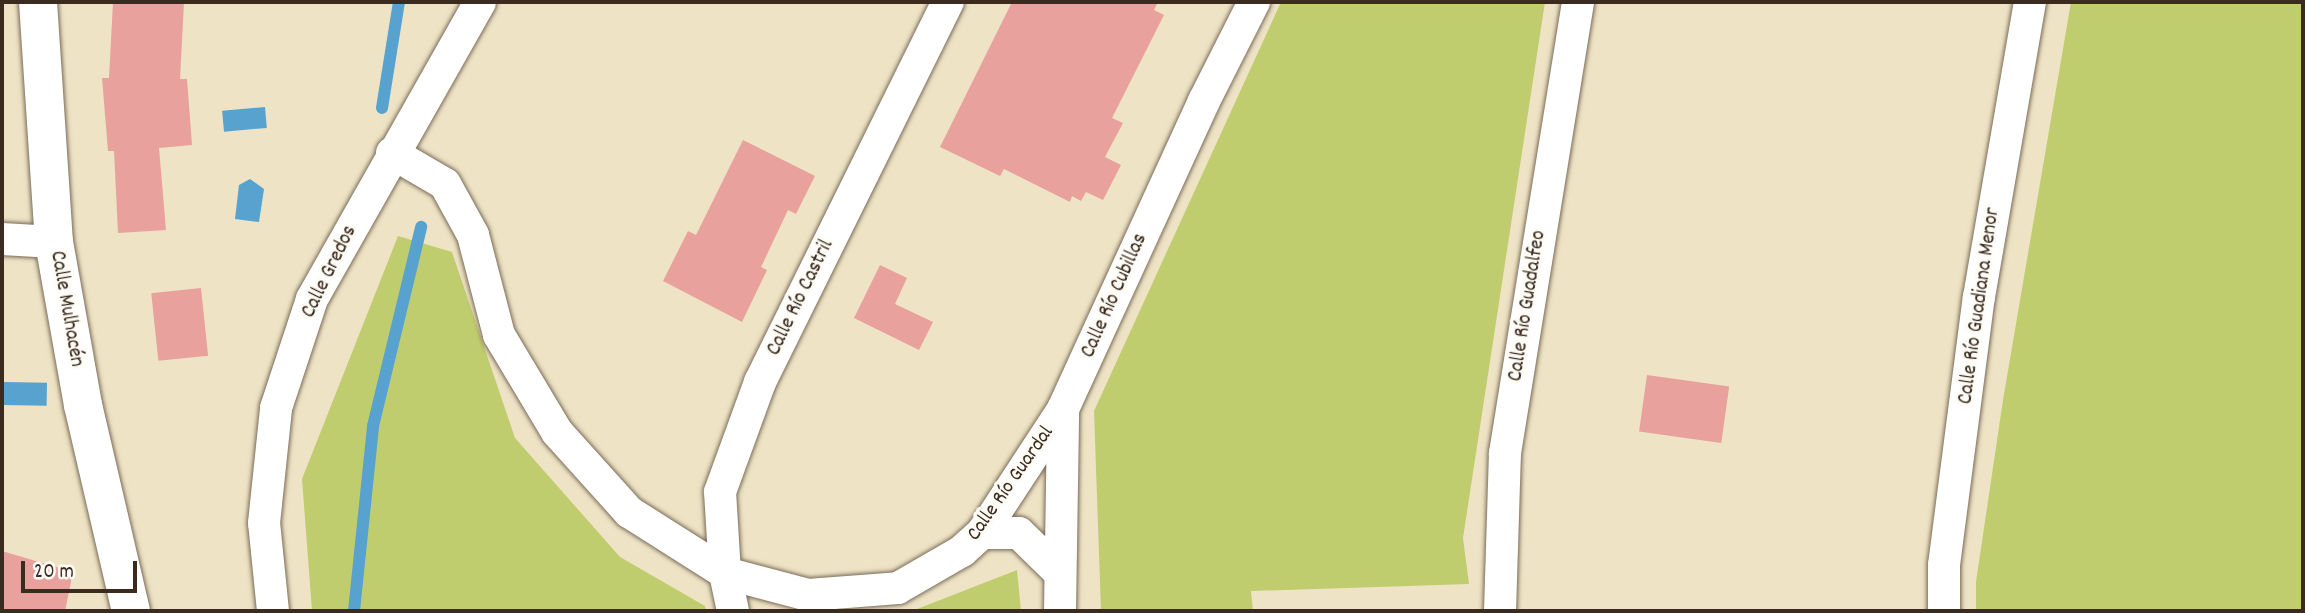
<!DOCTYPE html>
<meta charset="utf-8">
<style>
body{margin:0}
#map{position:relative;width:2305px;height:613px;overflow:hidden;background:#eee3c5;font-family:Dekko,sans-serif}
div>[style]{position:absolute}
.green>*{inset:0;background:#c0cd6f}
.water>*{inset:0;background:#57a2cf;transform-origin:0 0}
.stream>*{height:12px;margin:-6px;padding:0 6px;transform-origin:6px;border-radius:6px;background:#57a2cf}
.building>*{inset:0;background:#e8a19c;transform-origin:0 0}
.roads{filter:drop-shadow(0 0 2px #7a6b58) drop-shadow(0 0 2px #7a6b58)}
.minor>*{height:32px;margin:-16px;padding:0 16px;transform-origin:16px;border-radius:16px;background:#fff}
.tertiary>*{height:38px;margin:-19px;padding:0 19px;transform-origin:19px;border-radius:19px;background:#fff}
span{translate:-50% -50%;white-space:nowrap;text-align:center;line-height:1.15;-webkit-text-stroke:7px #fdfcf7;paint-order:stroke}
.street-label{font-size:21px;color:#3b2a1e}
.frame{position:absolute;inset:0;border:4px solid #3b2a1e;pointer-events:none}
.scale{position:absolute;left:21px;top:561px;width:116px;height:32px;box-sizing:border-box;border:4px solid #3b2a1e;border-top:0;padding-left:9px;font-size:21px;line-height:24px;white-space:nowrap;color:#3b2a1e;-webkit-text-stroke:5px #fdfcf7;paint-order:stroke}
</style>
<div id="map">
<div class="green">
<div style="clip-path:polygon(1281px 2px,1545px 2px,1463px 538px,1469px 584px,1251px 591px,1253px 611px,1101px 611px,1094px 411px)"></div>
<div style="clip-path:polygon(2071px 2px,2303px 2px,2303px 611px,1976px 611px,1976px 582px,2003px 400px)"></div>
<div style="clip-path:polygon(398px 236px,452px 252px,515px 438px,620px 557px,705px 606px,706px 611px,312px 611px,302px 479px)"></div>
<div style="clip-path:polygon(1017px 570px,1021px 611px,912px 611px)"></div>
</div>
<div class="water">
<div style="left:265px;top:107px;width:21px;height:43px;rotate:85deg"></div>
<div style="clip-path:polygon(250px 179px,264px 189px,259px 222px,235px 219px,239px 185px)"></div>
<div style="left:3px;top:382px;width:44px;height:23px;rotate:1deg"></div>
</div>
<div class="stream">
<div style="left:382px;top:108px;width:107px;rotate:-80.9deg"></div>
<div style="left:354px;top:611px;width:186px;rotate:-84.1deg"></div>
<div style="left:373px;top:426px;width:205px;rotate:-76.4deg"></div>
</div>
<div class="building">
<div style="clip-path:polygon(113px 2px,184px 2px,180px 79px,187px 79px,192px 145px,159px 148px,166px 230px,118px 233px,114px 151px,108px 151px,102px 78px,109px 78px)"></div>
<div style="clip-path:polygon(1012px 2px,1158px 2px,1154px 10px,1164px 15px,1112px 118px,1123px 123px,1105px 157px,1121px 165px,1103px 200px,1086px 192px,1081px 201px,1072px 196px,1070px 202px,1004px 169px,1000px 176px,940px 147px)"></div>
<div style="clip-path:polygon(743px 140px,815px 176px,796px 214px,788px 210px,761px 267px,767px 270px,742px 322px,663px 281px,688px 231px,696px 235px)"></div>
<div style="clip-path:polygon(880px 265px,907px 278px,895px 304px,933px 322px,919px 350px,854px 318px)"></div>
<div style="left:201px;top:288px;width:68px;height:50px;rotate:84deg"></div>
<div style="left:1647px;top:375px;width:83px;height:57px;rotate:8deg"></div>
<div style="clip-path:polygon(2px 551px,73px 572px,65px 611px,2px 611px)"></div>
</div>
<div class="roads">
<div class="minor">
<div style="left:392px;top:153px;width:61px;rotate:30.3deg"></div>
<div style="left:445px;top:184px;width:58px;rotate:61.2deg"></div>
<div style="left:473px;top:235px;width:103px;rotate:75.4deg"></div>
<div style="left:499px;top:335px;width:113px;rotate:59.1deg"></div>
<div style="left:557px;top:432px;width:108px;rotate:48deg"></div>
<div style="left:629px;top:512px;width:114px;rotate:32.4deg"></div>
<div style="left:725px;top:573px;width:86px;rotate:14.8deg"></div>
<div style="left:808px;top:595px;width:90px;rotate:-4.4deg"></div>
<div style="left:898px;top:588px;width:74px;rotate:-30deg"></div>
<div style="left:962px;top:551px;width:27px;rotate:-42deg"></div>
<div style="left:982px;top:533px;width:148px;rotate:-56.8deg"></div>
<div style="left:2px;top:239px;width:52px;rotate:3.3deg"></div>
<div style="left:982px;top:533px;width:37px"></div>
<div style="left:1019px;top:533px;width:54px;rotate:44.3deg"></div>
<div style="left:273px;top:611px;width:88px;rotate:-95.8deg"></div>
<div style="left:264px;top:523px;width:116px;rotate:-84deg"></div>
<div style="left:276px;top:408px;width:115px;rotate:-71.7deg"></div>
<div style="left:312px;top:299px;width:341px;rotate:-60.5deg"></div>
<div style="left:733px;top:611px;width:39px;rotate:-102deg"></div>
<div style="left:725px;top:573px;width:81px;rotate:-93.5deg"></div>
<div style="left:720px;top:492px;width:117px;rotate:-70deg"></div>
<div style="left:760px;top:382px;width:424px;rotate:-63.7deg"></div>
<div style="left:1060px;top:611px;width:202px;rotate:-89.1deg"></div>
<div style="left:1063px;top:409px;width:339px;rotate:-65.4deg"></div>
<div style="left:1204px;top:101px;width:111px;rotate:-63.2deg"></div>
<div style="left:1500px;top:611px;width:158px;rotate:-88.2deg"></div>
<div style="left:1505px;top:453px;width:457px;rotate:-80.8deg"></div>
<div style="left:1944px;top:611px;width:46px;rotate:-90deg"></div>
<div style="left:1944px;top:565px;width:270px;rotate:-82.6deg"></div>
<div style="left:1979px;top:297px;width:299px;rotate:-80.2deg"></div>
</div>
<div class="tertiary">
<div style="left:38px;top:2px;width:241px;rotate:86.2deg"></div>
<div style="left:54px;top:242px;width:166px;rotate:79.9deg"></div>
<div style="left:83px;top:405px;width:212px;rotate:76.9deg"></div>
</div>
</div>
<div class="street-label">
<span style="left:330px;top:272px;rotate:-64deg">Calle Gredos</span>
<span style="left:1115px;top:296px;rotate:-66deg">Calle Río Cubillas</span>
<span style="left:801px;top:298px;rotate:-64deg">Calle Río Castril</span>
<span style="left:1528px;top:306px;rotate:-81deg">Calle Río Guadalfeo</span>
<span style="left:1980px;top:306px;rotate:-82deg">Calle Río Guadiana Menor</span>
<span style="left:66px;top:309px;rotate:80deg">Calle Mulhacén</span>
<span style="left:1011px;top:484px;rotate:-55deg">Calle Río Guardal</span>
</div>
<div class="frame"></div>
<div class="scale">20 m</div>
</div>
